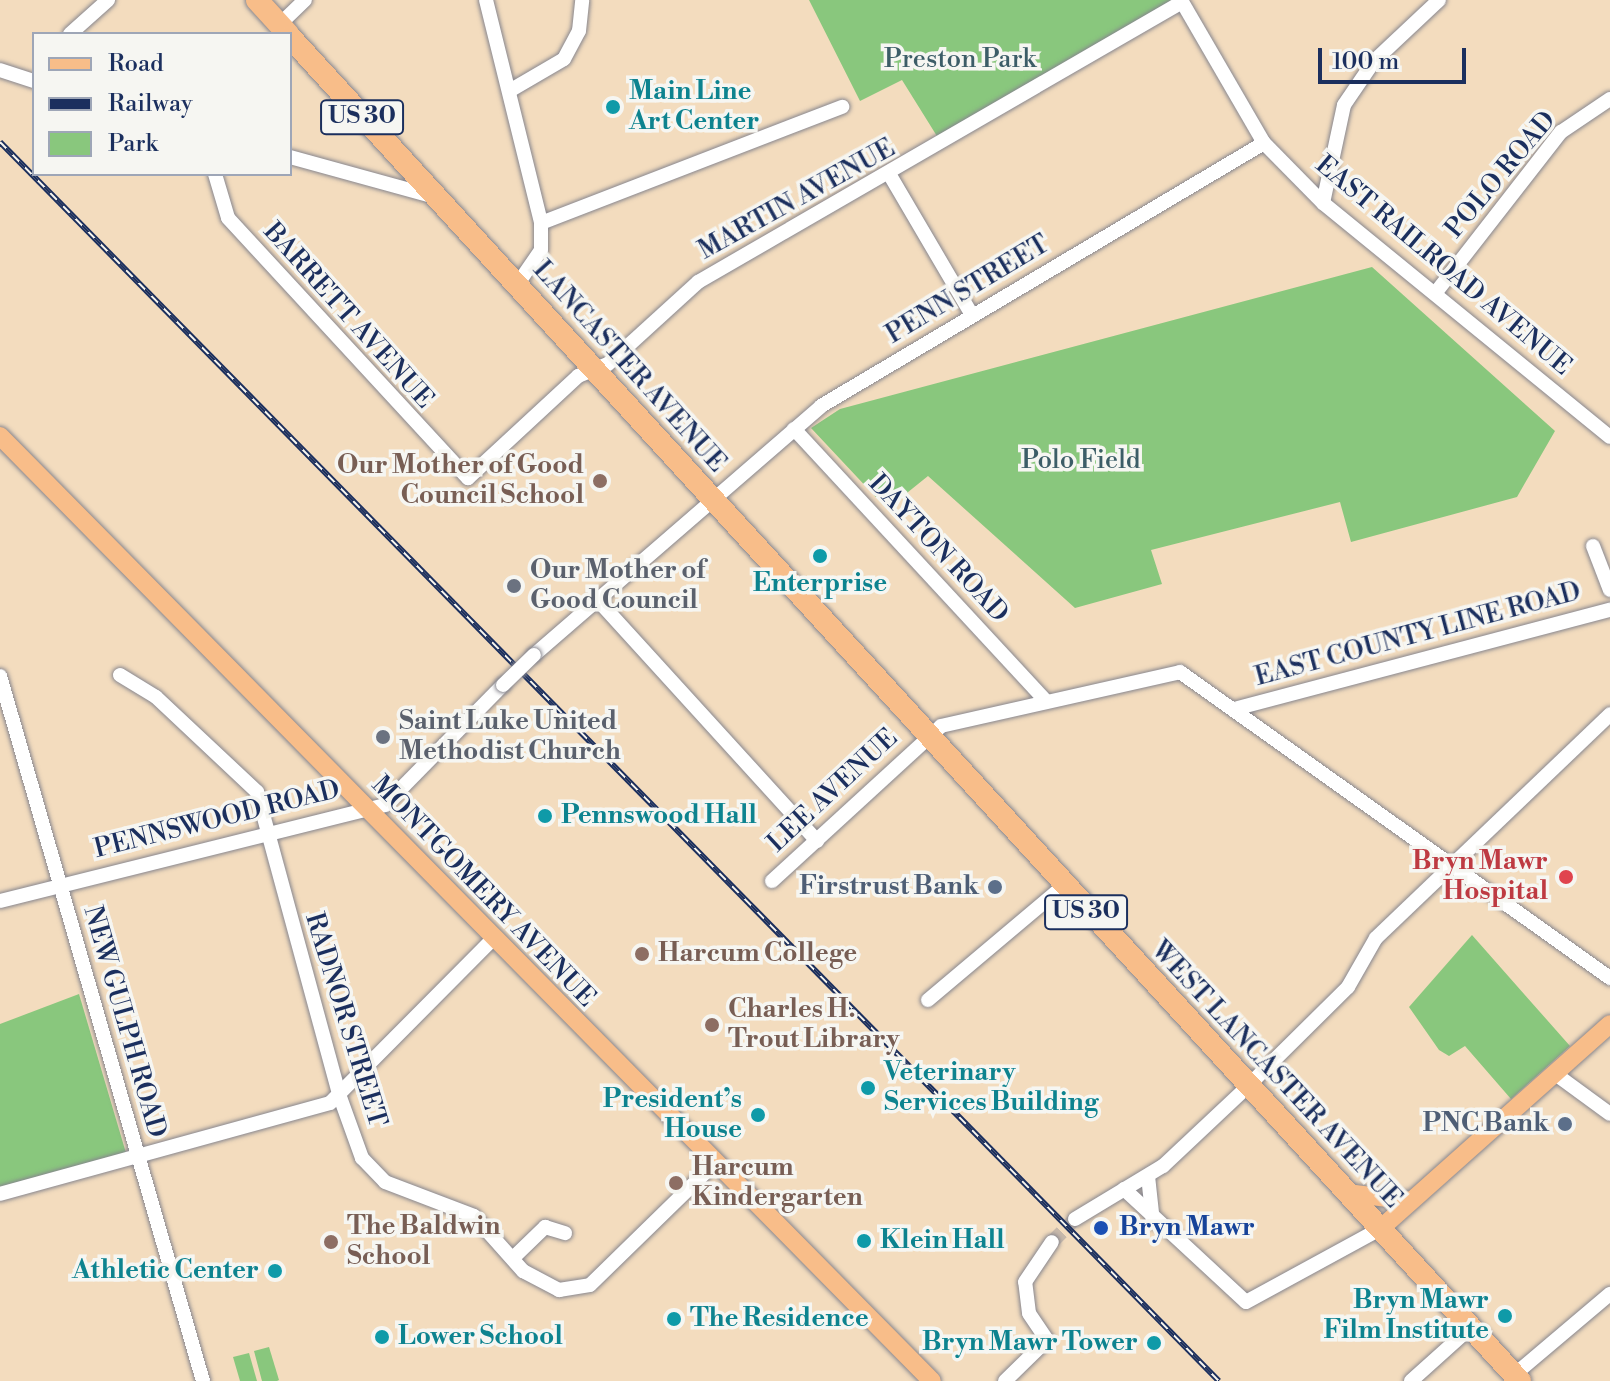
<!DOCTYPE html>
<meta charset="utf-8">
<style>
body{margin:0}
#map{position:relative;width:1610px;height:1381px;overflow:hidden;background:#f3dcbe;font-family:"Libre Bodoni",serif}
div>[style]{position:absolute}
.green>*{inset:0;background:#89c77d}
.minor-tunnel>*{height:14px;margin-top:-7px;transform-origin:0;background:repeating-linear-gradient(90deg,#c8b9ab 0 14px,transparent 0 21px)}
.roads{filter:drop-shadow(0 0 2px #87868e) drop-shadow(0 0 2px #87868e)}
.minor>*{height:14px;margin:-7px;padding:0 7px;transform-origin:7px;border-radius:7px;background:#fff}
.major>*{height:18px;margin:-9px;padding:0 9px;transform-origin:9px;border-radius:9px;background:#f8bd89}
.highway>*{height:22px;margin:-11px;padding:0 11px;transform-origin:11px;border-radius:11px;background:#f8bd89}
.rail>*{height:6px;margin-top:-3px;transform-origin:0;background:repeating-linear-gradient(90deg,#f6f6f2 0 9px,#1b2f5e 0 18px);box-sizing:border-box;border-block:2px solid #1b2f5e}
.bridges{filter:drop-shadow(0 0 2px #87868e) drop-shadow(0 0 2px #87868e)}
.minor-bridge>*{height:14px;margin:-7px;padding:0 7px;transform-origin:7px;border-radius:7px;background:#fff}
.dots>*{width:22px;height:22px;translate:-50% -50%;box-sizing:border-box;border:4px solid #f6f6f2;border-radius:50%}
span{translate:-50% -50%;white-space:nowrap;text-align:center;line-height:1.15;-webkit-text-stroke:7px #f6f6f2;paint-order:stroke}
.shield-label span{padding:2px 6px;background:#f6f6f2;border:2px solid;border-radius:6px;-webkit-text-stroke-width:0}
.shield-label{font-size:24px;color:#1b2f5e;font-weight:700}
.park-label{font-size:26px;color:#3c5d67}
.culture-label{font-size:26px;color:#0d838f;font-weight:700}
.left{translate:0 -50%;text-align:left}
.right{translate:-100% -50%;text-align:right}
.street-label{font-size:26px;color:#1b2f5e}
.education-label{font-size:26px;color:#785e54;font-weight:700}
.worship-label{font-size:26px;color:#5b616d;font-weight:700}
.health-label{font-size:26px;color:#be3a42;font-weight:700}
.service-label{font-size:26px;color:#4e5e75;font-weight:700}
.transit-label{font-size:26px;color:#164399;font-weight:700}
.legend{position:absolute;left:32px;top:32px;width:260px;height:144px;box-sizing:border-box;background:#f6f6f2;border:2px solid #9ea6b7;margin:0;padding:10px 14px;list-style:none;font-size:24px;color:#1b2f5e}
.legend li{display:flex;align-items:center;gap:16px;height:40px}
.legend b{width:40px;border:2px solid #9ea6b7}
.scale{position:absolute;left:1318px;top:48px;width:148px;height:36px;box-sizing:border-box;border:4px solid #1b2f5e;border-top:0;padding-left:10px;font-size:24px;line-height:28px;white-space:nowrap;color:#1b2f5e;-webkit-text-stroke:6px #f6f6f2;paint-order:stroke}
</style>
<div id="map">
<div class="green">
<div style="clip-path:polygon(809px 0,1173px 0,940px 141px,902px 80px,860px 101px)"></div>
<div style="clip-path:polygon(1372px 267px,1555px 431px,1517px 497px,1351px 542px,1340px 502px,1151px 550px,1162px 584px,1075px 608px,928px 476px,887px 509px,811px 428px,840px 409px)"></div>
<div style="clip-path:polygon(1472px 935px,1570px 1046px,1511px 1099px,1465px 1046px,1449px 1056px,1439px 1050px,1409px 1007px)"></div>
<div style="clip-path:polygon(79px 994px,126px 1153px,0 1187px,0 1024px)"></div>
<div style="clip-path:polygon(269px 1347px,279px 1380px,277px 1381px,262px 1381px,254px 1351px)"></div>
<div style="clip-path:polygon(249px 1353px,257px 1381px,240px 1381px,233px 1357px)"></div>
</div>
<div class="minor-tunnel">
<div style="left:1052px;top:1242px;width:33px;rotate:-45deg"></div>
</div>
<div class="roads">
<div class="minor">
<div style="left:486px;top:0;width:230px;rotate:76.1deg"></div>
<div style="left:1181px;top:0;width:165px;rotate:59.9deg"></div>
<div style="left:1264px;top:143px;width:84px;rotate:45.5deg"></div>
<div style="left:1323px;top:203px;width:370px;rotate:39.2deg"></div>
<div style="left:279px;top:25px;width:36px;rotate:-44deg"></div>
<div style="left:70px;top:34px;width:51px;rotate:-41.8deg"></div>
<div style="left:0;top:70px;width:36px;rotate:18deg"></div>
<div style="left:511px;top:90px;width:61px;rotate:-30.3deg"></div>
<div style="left:564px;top:59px;width:32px;rotate:-62deg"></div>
<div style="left:579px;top:31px;width:31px;rotate:-84deg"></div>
<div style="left:290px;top:157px;width:147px;rotate:15.4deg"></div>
<div style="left:215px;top:174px;width:46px;rotate:73.5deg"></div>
<div style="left:228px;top:218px;width:354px;rotate:47.3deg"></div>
<div style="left:468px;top:478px;width:150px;rotate:-42.8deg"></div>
<div style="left:578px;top:376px;width:32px;rotate:-22deg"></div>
<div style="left:608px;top:364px;width:122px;rotate:-42.3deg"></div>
<div style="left:698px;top:282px;width:559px;rotate:-30.05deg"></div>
<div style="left:891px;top:177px;width:160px;rotate:59.6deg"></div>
<div style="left:1323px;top:203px;width:100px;rotate:-77.9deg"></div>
<div style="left:1344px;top:105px;width:53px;rotate:-55.7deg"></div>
<div style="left:1374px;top:61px;width:89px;rotate:-43.2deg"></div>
<div style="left:517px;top:285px;width:42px;rotate:-55.6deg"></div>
<div style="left:541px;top:250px;width:27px;rotate:-90deg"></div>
<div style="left:541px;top:223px;width:323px;rotate:-21.1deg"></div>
<div style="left:1437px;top:291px;width:202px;rotate:-52.1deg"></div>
<div style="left:1561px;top:132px;width:59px;rotate:-34deg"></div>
<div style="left:794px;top:429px;width:371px;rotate:47.2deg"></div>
<div style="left:1593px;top:546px;width:47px;rotate:68.9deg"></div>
<div style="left:595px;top:597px;width:330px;rotate:47.7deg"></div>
<div style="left:534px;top:655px;width:380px;rotate:-40.9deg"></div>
<div style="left:821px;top:406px;width:515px;rotate:-30.7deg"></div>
<div style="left:120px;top:675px;width:42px;rotate:31.4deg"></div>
<div style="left:156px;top:697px;width:139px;rotate:43.2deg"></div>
<div style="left:257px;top:792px;width:316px;rotate:74.8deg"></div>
<div style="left:340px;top:1097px;width:65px;rotate:70.2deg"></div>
<div style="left:362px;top:1158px;width:33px;rotate:46deg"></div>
<div style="left:385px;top:1182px;width:95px;rotate:20.9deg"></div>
<div style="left:474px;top:1216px;width:74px;rotate:48.3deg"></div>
<div style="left:523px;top:1271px;width:41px;rotate:27.8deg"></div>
<div style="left:559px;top:1290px;width:31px;rotate:-9deg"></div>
<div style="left:590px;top:1285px;width:172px;rotate:-44.3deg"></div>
<div style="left:0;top:676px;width:734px;rotate:73.94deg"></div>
<div style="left:1238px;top:708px;width:385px;rotate:-14.8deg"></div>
<div style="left:772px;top:881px;width:229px;rotate:-42.5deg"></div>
<div style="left:941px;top:726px;width:245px;rotate:-12.7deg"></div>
<div style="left:1180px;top:672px;width:528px;rotate:35.44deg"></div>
<div style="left:0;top:901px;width:397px;rotate:-14deg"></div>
<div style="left:385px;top:805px;width:168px;rotate:-45.5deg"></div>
<div style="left:928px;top:1000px;width:175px;rotate:-40.1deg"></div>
<div style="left:1554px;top:1073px;width:69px;rotate:36.2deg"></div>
<div style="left:1148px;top:1176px;width:46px;rotate:83.8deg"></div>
<div style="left:1124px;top:1189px;width:166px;rotate:42.8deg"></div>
<div style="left:1246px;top:1302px;width:153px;rotate:-28.6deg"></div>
<div style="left:0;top:1194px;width:342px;rotate:-15.4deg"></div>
<div style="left:330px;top:1103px;width:234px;rotate:-45.2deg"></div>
<div style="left:1075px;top:1219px;width:103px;rotate:-31.1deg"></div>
<div style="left:1163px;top:1166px;width:115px;rotate:-43.2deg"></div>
<div style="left:1247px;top:1087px;width:142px;rotate:-44.7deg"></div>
<div style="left:1348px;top:987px;width:56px;rotate:-60.3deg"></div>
<div style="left:1376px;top:938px;width:324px;rotate:-43.7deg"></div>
<div style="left:513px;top:1258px;width:45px;rotate:-44.1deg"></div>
<div style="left:545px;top:1227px;width:21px;rotate:17deg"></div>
<div style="left:1514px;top:1375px;width:126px;rotate:-40.2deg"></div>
<div style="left:1005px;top:1381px;width:59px;rotate:-44.3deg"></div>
<div style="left:1047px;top:1340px;width:32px;rotate:-124deg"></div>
<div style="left:1029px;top:1313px;width:31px;rotate:-97deg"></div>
<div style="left:1025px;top:1282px;width:48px;rotate:-56deg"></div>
<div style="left:1411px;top:1381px;width:78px;rotate:-41.9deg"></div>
</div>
<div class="major">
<div style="left:0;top:436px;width:1327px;rotate:45.4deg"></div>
<div style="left:1347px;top:1193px;width:64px;rotate:7.1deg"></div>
<div style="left:1380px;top:1229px;width:308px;rotate:-41.7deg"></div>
</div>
<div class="highway">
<div style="left:257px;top:0;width:46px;rotate:47.6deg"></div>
<div style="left:290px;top:37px;width:1822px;rotate:47.54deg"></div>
</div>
</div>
<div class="rail">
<div style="left:0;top:142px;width:1738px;rotate:45.47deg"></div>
</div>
<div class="bridges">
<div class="minor-bridge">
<div style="left:503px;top:685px;width:43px;rotate:-44.1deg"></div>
</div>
</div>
<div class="dots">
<div style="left:613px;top:107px;background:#0f9aa8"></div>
<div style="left:600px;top:481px;background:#8d6e63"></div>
<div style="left:820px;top:556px;background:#0f9aa8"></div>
<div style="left:514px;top:586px;background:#6b7280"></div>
<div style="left:383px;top:737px;background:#6b7280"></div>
<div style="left:545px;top:816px;background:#0f9aa8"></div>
<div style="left:1566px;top:877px;background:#e0444e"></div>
<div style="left:995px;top:887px;background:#5c6f8a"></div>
<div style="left:642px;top:954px;background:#8d6e63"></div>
<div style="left:712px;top:1025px;background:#8d6e63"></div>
<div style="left:868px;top:1088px;background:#0f9aa8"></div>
<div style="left:758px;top:1115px;background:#0f9aa8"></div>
<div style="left:1565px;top:1124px;background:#5c6f8a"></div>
<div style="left:676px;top:1183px;background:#8d6e63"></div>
<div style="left:1101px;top:1228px;background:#1a4fb4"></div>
<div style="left:864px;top:1241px;background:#0f9aa8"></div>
<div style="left:331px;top:1242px;background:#8d6e63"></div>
<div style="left:275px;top:1271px;background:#0f9aa8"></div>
<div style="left:1505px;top:1316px;background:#0f9aa8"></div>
<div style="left:674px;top:1319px;background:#0f9aa8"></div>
<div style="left:382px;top:1337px;background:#0f9aa8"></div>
<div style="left:1154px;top:1343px;background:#0f9aa8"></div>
</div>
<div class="shield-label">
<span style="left:362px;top:117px">US 30</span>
<span style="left:1086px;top:912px">US 30</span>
</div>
<div class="park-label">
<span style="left:960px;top:60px">Preston Park</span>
<span style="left:1081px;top:461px">Polo Field</span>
</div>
<div class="culture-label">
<span class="left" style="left:629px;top:107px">Main Line<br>Art Center</span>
<span style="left:820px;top:584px">Enterprise</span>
<span class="left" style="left:561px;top:816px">Pennswood Hall</span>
<span class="left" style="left:884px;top:1088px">Veterinary<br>Services Building</span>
<span class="right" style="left:742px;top:1115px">President’s<br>House</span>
<span class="left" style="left:880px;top:1241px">Klein Hall</span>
<span class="right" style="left:259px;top:1271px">Athletic Center</span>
<span class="right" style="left:1489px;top:1316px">Bryn Mawr<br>Film Institute</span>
<span class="left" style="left:690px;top:1319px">The Residence</span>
<span class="left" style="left:398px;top:1337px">Lower School</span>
<span class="right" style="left:1138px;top:1343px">Bryn Mawr Tower</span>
</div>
<div class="street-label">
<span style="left:1501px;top:175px;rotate:-50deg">POLO ROAD</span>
<span style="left:797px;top:200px;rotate:-29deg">MARTIN AVENUE</span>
<span style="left:1443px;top:266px;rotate:40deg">EAST RAILROAD AVENUE</span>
<span style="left:968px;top:290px;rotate:-31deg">PENN STREET</span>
<span style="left:348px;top:316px;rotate:48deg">BARRETT AVENUE</span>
<span style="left:629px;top:367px;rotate:48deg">LANCASTER AVENUE</span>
<span style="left:938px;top:549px;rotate:47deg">DAYTON ROAD</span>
<span style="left:1418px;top:635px;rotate:-15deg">EAST COUNTY LINE ROAD</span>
<span style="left:833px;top:791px;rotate:-43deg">LEE AVENUE</span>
<span style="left:217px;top:820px;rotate:-14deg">PENNSWOOD ROAD</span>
<span style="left:483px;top:892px;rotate:46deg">MONTGOMERY AVENUE</span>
<span style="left:345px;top:1020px;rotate:73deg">RADNOR STREET</span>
<span style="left:124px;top:1022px;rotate:74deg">NEW GULPH ROAD</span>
<span style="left:1276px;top:1075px;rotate:47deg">WEST LANCASTER AVENUE</span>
</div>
<div class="education-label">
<span class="right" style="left:584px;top:481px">Our Mother of Good<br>Council School</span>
<span class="left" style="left:658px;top:954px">Harcum College</span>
<span class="left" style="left:728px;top:1025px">Charles H.<br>Trout Library</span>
<span class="left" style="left:692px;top:1183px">Harcum<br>Kindergarten</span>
<span class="left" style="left:347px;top:1242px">The Baldwin<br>School</span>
</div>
<div class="worship-label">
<span class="left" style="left:530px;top:586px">Our Mother of<br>Good Council</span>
<span class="left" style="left:399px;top:737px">Saint Luke United<br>Methodist Church</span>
</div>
<div class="health-label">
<span class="right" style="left:1548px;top:877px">Bryn Mawr<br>Hospital</span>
</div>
<div class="service-label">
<span class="right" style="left:979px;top:887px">Firstrust Bank</span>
<span class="right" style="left:1549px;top:1124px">PNC Bank</span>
</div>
<div class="transit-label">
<span class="left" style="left:1119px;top:1228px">Bryn Mawr</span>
</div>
<ul class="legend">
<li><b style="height:10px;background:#f8bd89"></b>Road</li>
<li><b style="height:10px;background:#1b2f5e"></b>Railway</li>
<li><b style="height:22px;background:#89c77d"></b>Park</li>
</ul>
<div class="scale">100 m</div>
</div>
